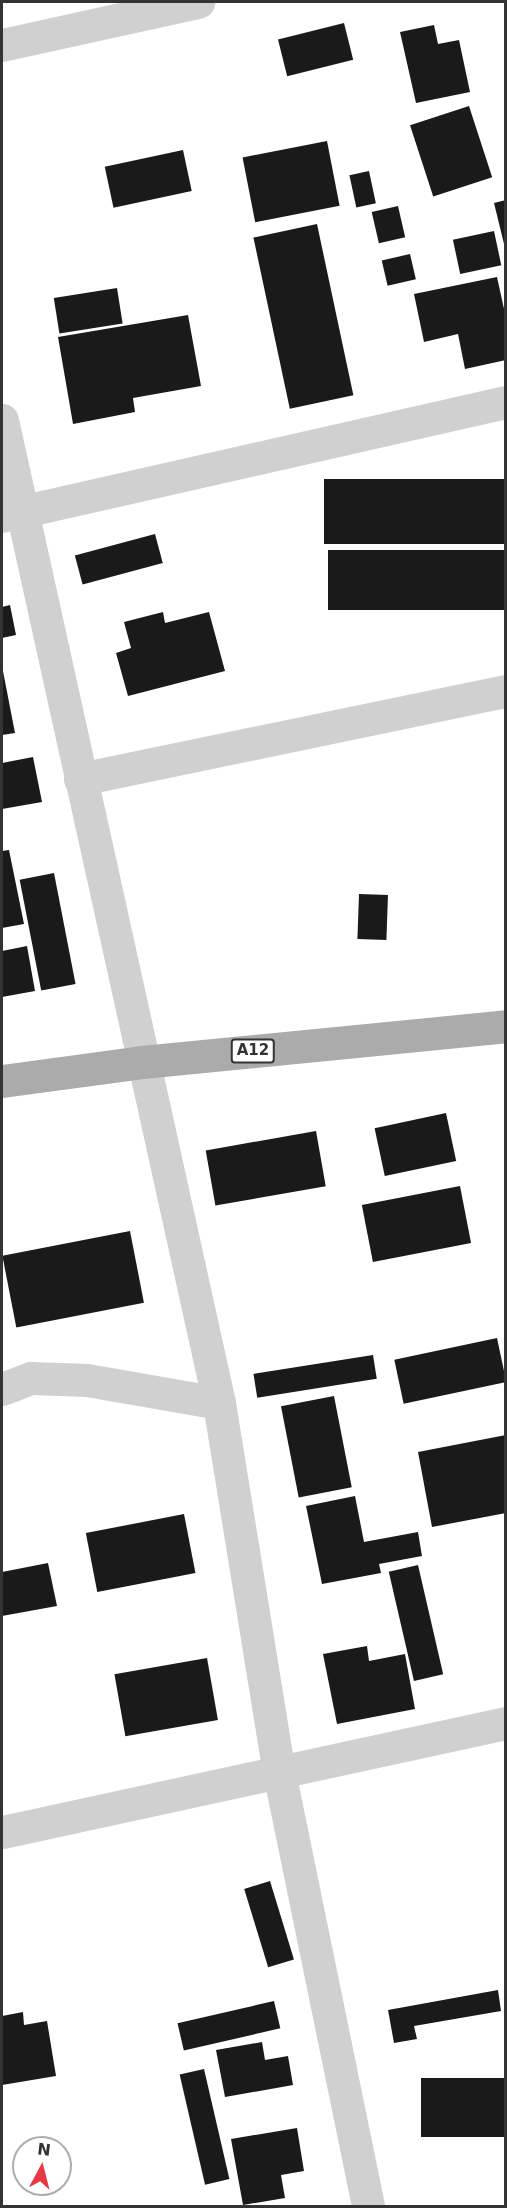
<!DOCTYPE html>
<style>
body{margin:0}
#map{position:relative;width:507px;height:2208px;overflow:hidden;background:#fff;font-family:"DejaVu Sans",sans-serif}
div>[style]{position:absolute}
.building>*{inset:0;background:#1a1a1a;transform-origin:0 0}
.minor>*{height:33px;margin:-16.5px;padding:0 16.5px;transform-origin:16.5px;border-radius:16.5px;background:#d0d0d0}
.major>*{height:33px;margin:-16.5px;padding:0 16.5px;transform-origin:16.5px;border-radius:16.5px;background:#ababab}
span{translate:-50% -50%;white-space:nowrap;text-align:center;line-height:1.15;-webkit-text-stroke:6px #fff;paint-order:stroke}
.shield-label span{padding:2px 4px;background:#fff;border:2px solid;border-radius:4px;-webkit-text-stroke-width:0}
.shield-label{font-size:15px;color:#333;font-weight:700}
.frame{position:absolute;inset:0;border:3px solid #333;pointer-events:none}
.north{position:absolute;left:12px;top:2136px;width:60px;height:60px;box-sizing:border-box;background:#fff;border:2px solid #adadad;border-radius:50%;rotate:7deg;font-size:16px;font-weight:700;line-height:24px;text-align:center;color:#333}
.north::after{content:'';display:block;margin:auto;width:21px;height:27px;background:#e63946;clip-path:polygon(50% 0,100% 100%,50% 72%,0 100%)}
</style>
<div id="map">
<div class="building">
<div style="left:344px;top:23px;width:38px;height:68px;rotate:76deg"></div>
<div style="clip-path:polygon(434px 25px,438px 44px,459px 40px,470px 92px,416px 103px,400px 32px)"></div>
<div style="left:469px;top:106px;width:75px;height:62px;rotate:72deg"></div>
<div style="left:327px;top:141px;width:66px;height:86px;rotate:79deg"></div>
<div style="left:183px;top:150px;width:42px;height:80px;rotate:78deg"></div>
<div style="left:369px;top:171px;width:33px;height:20px;rotate:78deg"></div>
<div style="clip-path:polygon(506px 200px,506px 248px,505px 248px,494px 203px)"></div>
<div style="left:398px;top:206px;width:32px;height:27px;rotate:77deg"></div>
<div style="left:317px;top:224px;width:175px;height:65px;rotate:78deg"></div>
<div style="left:494px;top:231px;width:35px;height:42px;rotate:78deg"></div>
<div style="left:410px;top:254px;width:26px;height:29px;rotate:77deg"></div>
<div style="clip-path:polygon(497px 277px,506px 318px,506px 360px,465px 369px,458px 334px,424px 342px,414px 294px)"></div>
<div style="left:117px;top:288px;width:36px;height:64px;rotate:81deg"></div>
<div style="clip-path:polygon(188px 315px,201px 386px,133px 398px,135px 412px,73px 424px,58px 337px)"></div>
<div style="left:506px;top:479px;width:65px;height:182px;rotate:90deg"></div>
<div style="left:155px;top:534px;width:30px;height:83px;rotate:75deg"></div>
<div style="left:506px;top:550px;width:60px;height:178px;rotate:90deg"></div>
<div style="clip-path:polygon(10px 605px,16px 635px,2px 638px,2px 607px)"></div>
<div style="clip-path:polygon(163px 612px,165px 623px,209px 612px,225px 671px,128px 696px,116px 653px,131px 648px,124px 622px)"></div>
<div style="clip-path:polygon(2px 666px,15px 733px,2px 735px)"></div>
<div style="clip-path:polygon(33px 757px,42px 802px,2px 809px,2px 763px)"></div>
<div style="clip-path:polygon(9px 850px,24px 924px,2px 928px,2px 851px)"></div>
<div style="left:54px;top:873px;width:113px;height:35px;rotate:79deg"></div>
<div style="left:359px;top:894px;width:29px;height:45px;rotate:2deg"></div>
<div style="clip-path:polygon(27px 946px,35px 991px,2px 997px,2px 951px)"></div>
<div style="left:446px;top:1113px;width:49px;height:73px;rotate:78deg"></div>
<div style="left:316px;top:1131px;width:56px;height:112px;rotate:80deg"></div>
<div style="left:460px;top:1186px;width:58px;height:100px;rotate:79deg"></div>
<div style="left:130px;top:1231px;width:73px;height:130px;rotate:79deg"></div>
<div style="left:497px;top:1338px;width:45px;height:105px;rotate:78deg"></div>
<div style="left:373px;top:1355px;width:24px;height:121px;rotate:81deg"></div>
<div style="left:334px;top:1396px;width:93px;height:54px;rotate:79deg"></div>
<div style="clip-path:polygon(506px 1435px,506px 1513px,432px 1527px,418px 1452px)"></div>
<div style="clip-path:polygon(355px 1496px,364px 1542px,418px 1532px,422px 1556px,379px 1564px,381px 1573px,322px 1584px,306px 1506px)"></div>
<div style="left:184px;top:1514px;width:60px;height:100px;rotate:79deg"></div>
<div style="clip-path:polygon(48px 1563px,57px 1606px,2px 1616px,2px 1572px)"></div>
<div style="left:418px;top:1565px;width:112px;height:30px;rotate:77deg"></div>
<div style="clip-path:polygon(367px 1646px,369px 1661px,405px 1654px,415px 1709px,337px 1724px,323px 1654px)"></div>
<div style="left:207px;top:1658px;width:63px;height:94px;rotate:80deg"></div>
<div style="left:270px;top:1881px;width:82px;height:27px;rotate:73deg"></div>
<div style="clip-path:polygon(498px 1990px,501px 2011px,414px 2026px,417px 2039px,394px 2043px,388px 2010px)"></div>
<div style="left:274px;top:2001px;width:28px;height:99px;rotate:77deg"></div>
<div style="clip-path:polygon(23px 2012px,24px 2025px,47px 2021px,56px 2076px,2px 2085px,2px 2016px)"></div>
<div style="clip-path:polygon(262px 2042px,265px 2060px,288px 2056px,293px 2085px,225px 2097px,216px 2050px)"></div>
<div style="left:204px;top:2069px;width:113px;height:25px;rotate:77deg"></div>
<div style="left:506px;top:2078px;width:59px;height:85px;rotate:90deg"></div>
<div style="clip-path:polygon(297px 2128px,304px 2171px,281px 2175px,285px 2198px,243px 2205px,231px 2139px)"></div>
</div>
<div class="minor">
<div style="left:2px;top:45px;width:201px;rotate:-12.4deg"></div>
<div style="left:2px;top:420px;width:1007px;rotate:77.55deg"></div>
<div style="left:219px;top:1403px;width:374px;rotate:80.8deg"></div>
<div style="left:279px;top:1772px;width:443px;rotate:78.4deg"></div>
<div style="left:2px;top:516px;width:517px;rotate:-12.75deg"></div>
<div style="left:80px;top:779px;width:435px;rotate:-11.7deg"></div>
<div style="left:2px;top:1389px;width:31px;rotate:-21deg"></div>
<div style="left:31px;top:1378px;width:56px;rotate:2deg"></div>
<div style="left:87px;top:1380px;width:134px;rotate:9.9deg"></div>
<div style="left:2px;top:1832px;width:516px;rotate:-12.2deg"></div>
</div>
<div class="major">
<div style="left:2px;top:1081px;width:141px;rotate:-7.7deg"></div>
<div style="left:142px;top:1062px;width:366px;rotate:-5.6deg"></div>
</div>
<div class="shield-label">
<span style="left:253px;top:1051px">A12</span>
</div>
<div class="frame"></div>
<div class="north">N</div>
</div>
